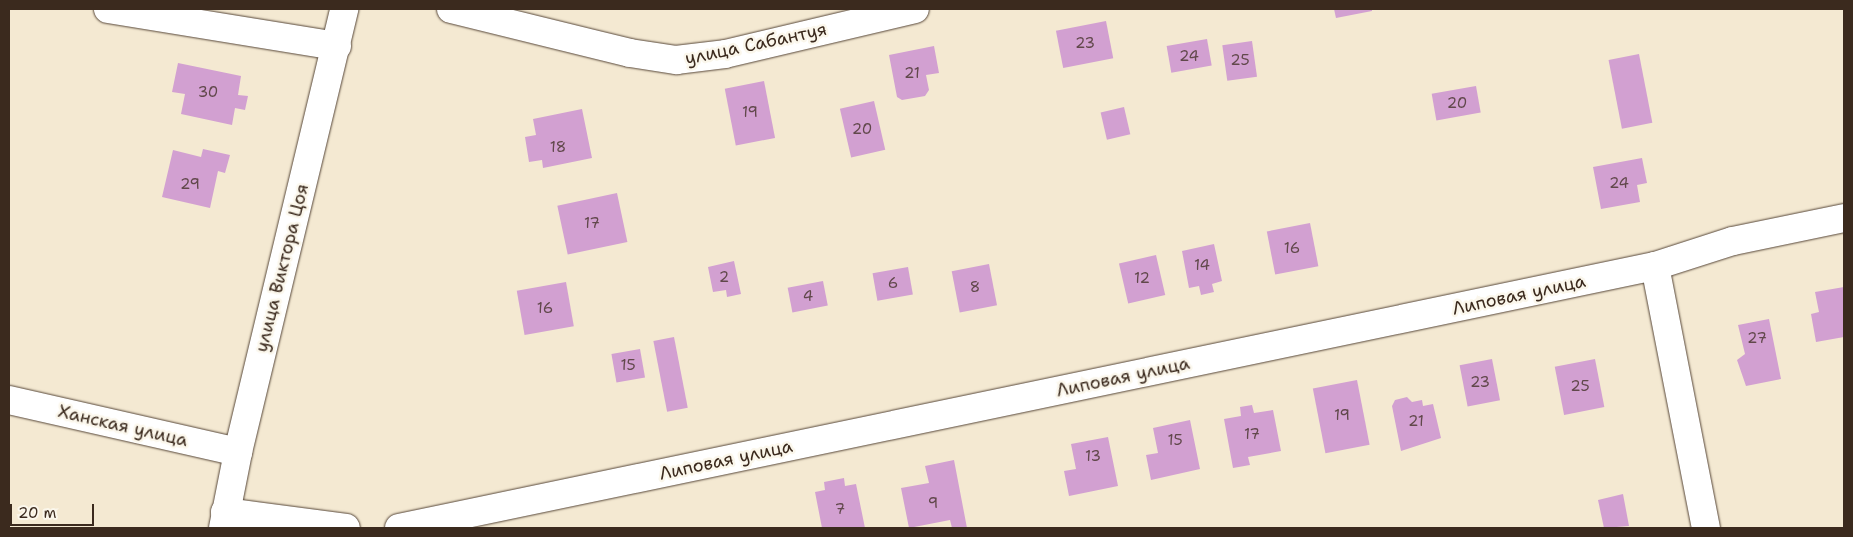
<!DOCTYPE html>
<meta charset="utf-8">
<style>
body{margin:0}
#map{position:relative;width:1853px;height:537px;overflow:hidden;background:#f4e9d2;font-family:"Shantell Sans",sans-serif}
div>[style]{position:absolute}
.building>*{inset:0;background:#d2a0d1;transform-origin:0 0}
.roads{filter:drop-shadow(0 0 1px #574739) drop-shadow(0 0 1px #574739)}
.street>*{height:28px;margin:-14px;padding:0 14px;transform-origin:14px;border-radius:14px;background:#fff}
span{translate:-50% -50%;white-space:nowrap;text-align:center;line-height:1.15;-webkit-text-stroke:5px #fbf7ec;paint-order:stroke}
.number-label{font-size:15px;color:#61484b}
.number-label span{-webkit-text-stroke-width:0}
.street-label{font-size:18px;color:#3b2a1e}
.frame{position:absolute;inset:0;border:10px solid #3b2a1e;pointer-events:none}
.scale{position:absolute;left:10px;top:504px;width:84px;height:22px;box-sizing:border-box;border:2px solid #3b2a1e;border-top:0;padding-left:6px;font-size:15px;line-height:18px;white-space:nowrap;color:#3b2a1e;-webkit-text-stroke:4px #fbf7ec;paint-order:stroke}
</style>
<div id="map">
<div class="building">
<div style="clip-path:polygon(1334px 9px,1372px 9px,1372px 11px,1336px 18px)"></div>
<div style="left:1106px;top:21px;width:38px;height:51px;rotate:79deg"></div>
<div style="left:1207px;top:39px;width:27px;height:41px;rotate:80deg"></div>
<div style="left:1252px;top:41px;width:36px;height:30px;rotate:82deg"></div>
<div style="clip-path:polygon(934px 46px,939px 73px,926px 75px,929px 90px,925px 96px,902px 100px,897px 97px,889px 55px)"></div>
<div style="left:1639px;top:54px;width:70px;height:31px;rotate:79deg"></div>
<div style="clip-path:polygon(178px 63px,241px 76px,238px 95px,248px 96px,245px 110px,235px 108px,232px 125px,181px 114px,185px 94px,172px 92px)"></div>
<div style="left:764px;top:81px;width:58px;height:40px;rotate:79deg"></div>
<div style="left:1476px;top:86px;width:27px;height:45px;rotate:80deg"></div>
<div style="left:874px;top:101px;width:50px;height:35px;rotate:77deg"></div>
<div style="left:1124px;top:107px;width:28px;height:24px;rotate:77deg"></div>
<div style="clip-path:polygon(582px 109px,592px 158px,543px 168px,542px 160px,529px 162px,525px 137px,536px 135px,533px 119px)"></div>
<div style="clip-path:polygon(203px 149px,230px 155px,225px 173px,218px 171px,210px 208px,162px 197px,173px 150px,201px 157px)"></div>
<div style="clip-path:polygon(1642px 158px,1647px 183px,1637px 185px,1640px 202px,1601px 209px,1593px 167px)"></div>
<div style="left:617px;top:193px;width:50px;height:61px;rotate:78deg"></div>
<div style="left:1310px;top:223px;width:44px;height:44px;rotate:79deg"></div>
<div style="clip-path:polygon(1214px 244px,1222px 281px,1212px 284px,1214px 292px,1201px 295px,1199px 286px,1189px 288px,1182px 251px)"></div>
<div style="left:1156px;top:255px;width:41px;height:38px;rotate:77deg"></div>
<div style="clip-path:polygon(734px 261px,741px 294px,727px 297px,726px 290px,713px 292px,708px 267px)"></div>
<div style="left:989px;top:264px;width:42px;height:38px;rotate:79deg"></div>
<div style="left:908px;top:267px;width:28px;height:36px;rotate:80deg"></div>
<div style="left:823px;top:281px;width:25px;height:36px;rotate:79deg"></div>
<div style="left:566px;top:282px;width:45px;height:50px;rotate:80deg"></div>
<div style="clip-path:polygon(1844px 287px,1844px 337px,1816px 342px,1811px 314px,1819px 312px,1815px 292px)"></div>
<div style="clip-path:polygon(1769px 319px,1781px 379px,1746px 386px,1737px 360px,1745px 354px,1738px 325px)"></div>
<div style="left:674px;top:337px;width:72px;height:21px;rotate:79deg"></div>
<div style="left:640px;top:349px;width:29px;height:29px;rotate:80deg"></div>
<div style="left:1492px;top:359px;width:42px;height:33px;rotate:79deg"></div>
<div style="left:1595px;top:359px;width:49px;height:41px;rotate:79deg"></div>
<div style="left:1357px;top:380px;width:66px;height:45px;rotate:79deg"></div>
<div style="clip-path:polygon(1407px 397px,1412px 402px,1422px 400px,1423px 406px,1433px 404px,1441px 438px,1401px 451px,1392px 406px,1395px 400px)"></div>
<div style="clip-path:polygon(1252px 405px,1254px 413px,1273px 410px,1281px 451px,1248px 457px,1250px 465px,1233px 468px,1224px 419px,1241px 416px,1240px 407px)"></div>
<div style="clip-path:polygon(1190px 420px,1200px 469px,1151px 480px,1146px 455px,1158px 453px,1153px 428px)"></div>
<div style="clip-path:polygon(1108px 437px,1118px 486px,1069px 496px,1064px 471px,1076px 469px,1071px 444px)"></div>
<div style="clip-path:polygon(954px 460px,967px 528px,952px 528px,950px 520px,909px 528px,901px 488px,929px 483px,925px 466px)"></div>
<div style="clip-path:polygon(844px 478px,845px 486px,856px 484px,865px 528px,822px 528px,815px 492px,825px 490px,824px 482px)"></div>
<div style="clip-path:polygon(1623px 494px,1629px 526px,1604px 528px,1598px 500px)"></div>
</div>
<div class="roads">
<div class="street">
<div style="left:108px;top:9px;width:232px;rotate:9.2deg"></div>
<div style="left:451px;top:9px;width:184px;rotate:13.8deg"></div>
<div style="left:630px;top:53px;width:47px;rotate:8.7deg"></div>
<div style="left:676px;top:60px;width:49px;rotate:-7deg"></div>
<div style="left:725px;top:54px;width:195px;rotate:-13.3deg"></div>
<div style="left:1655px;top:266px;width:267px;rotate:79deg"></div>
<div style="left:9px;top:400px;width:235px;rotate:12.8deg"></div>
<div style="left:223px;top:528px;width:77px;rotate:-78.8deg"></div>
<div style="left:238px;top:452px;width:456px;rotate:-76.5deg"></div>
<div style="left:229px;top:528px;width:16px;rotate:-104deg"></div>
<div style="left:225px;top:512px;width:122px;rotate:7.5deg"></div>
<div style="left:399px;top:528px;width:1283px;rotate:-11.78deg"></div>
<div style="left:1655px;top:266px;width:82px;rotate:-17.8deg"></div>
<div style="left:1733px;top:241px;width:113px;rotate:-11.7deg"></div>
</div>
</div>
<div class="number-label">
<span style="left:1085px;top:44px">23</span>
<span style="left:1189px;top:57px">24</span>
<span style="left:1240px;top:61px">25</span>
<span style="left:912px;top:74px">21</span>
<span style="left:208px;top:93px">30</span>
<span style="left:1457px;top:104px">20</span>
<span style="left:750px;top:113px">19</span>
<span style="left:862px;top:130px">20</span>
<span style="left:558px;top:148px">18</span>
<span style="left:1619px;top:184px">24</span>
<span style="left:190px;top:185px">29</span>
<span style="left:592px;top:224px">17</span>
<span style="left:1292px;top:249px">16</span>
<span style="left:1202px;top:266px">14</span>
<span style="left:724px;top:278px">2</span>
<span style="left:1142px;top:279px">12</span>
<span style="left:893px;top:284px">6</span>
<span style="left:975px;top:288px">8</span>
<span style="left:808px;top:297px">4</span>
<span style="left:545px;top:309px">16</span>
<span style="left:1757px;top:339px">27</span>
<span style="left:628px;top:366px">15</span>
<span style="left:1480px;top:383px">23</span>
<span style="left:1580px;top:387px">25</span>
<span style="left:1342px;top:416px">19</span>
<span style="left:1416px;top:422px">21</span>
<span style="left:1252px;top:435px">17</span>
<span style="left:1175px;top:441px">15</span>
<span style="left:1093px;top:457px">13</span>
<span style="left:933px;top:504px">9</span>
<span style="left:840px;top:510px">7</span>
</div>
<div class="street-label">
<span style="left:756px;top:44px;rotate:-12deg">улица Сабантуя</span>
<span style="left:282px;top:268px;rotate:-76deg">улица Виктора Цоя</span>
<span style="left:1519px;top:295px;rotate:-12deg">Липовая улица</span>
<span style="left:1123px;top:377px;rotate:-12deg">Липовая улица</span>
<span style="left:123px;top:426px;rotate:13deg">Ханская улица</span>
<span style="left:726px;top:460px;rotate:-12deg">Липовая улица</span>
</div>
<div class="frame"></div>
<div class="scale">20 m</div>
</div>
